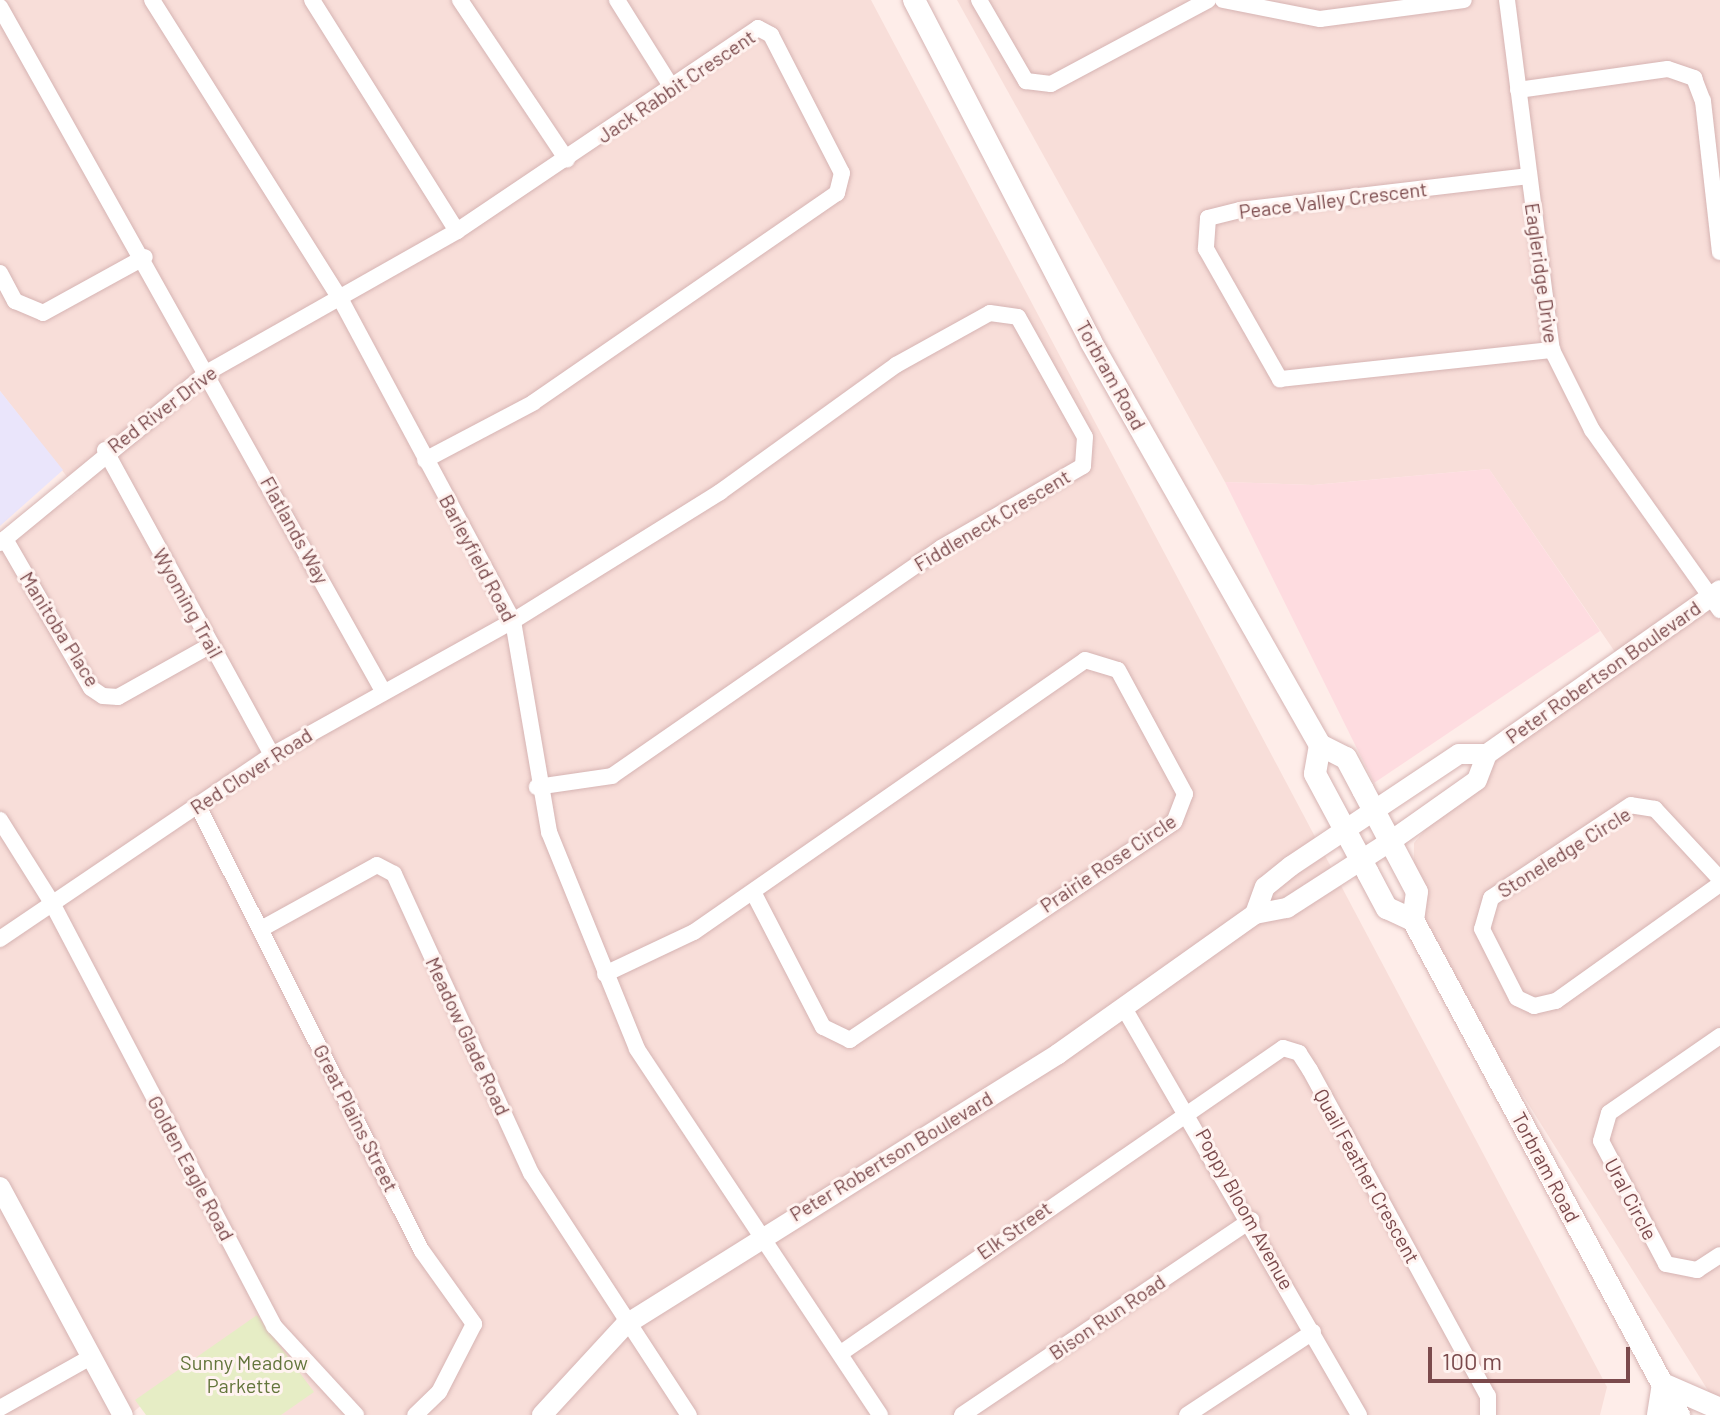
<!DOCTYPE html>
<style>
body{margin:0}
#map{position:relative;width:1720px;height:1415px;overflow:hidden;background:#feede9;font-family:Barlow,sans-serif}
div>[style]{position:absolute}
.residential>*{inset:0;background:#f8ded9}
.commercial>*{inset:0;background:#fedce0}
.education>*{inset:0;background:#eae5fb}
.green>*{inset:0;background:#e6edc5}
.roads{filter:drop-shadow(0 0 2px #d6b4b3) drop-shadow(0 0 2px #d6b4b3)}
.minor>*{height:16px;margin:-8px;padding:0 8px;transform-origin:8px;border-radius:8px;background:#fff}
.tertiary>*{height:20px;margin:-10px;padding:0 10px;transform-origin:10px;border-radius:10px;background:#fff}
.secondary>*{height:22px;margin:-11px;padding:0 11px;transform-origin:11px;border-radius:11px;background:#fff}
span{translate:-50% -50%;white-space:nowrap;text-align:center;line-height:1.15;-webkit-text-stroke:6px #fff3f0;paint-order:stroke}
.street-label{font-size:20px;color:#7b4a4c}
.park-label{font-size:20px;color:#63753b}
.scale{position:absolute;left:1428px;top:1347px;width:202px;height:36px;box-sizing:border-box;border:4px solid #7b4a4c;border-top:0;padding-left:10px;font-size:24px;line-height:28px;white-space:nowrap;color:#7b4a4c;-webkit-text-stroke:6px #fff3f0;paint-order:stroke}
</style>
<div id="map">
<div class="residential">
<div style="clip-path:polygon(0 0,871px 0,1607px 1387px,1600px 1415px,153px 1415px,145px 1402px,130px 1415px,0 1415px,0 543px,79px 492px,0 391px)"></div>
<div style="clip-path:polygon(957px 0,1720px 0,1720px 1396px,1714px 1400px,1413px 920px,1414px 843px,1487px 754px,1624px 665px,1489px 469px,1313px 485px,1225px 482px)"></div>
</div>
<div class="commercial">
<div style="clip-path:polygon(1489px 469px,1600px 631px,1374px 783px,1225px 482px,1313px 485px)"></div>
</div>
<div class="education">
<div style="clip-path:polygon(0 391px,63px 470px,0 526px)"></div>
</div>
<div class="green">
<div style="clip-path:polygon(257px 1315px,314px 1392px,281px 1415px,146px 1415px,135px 1400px)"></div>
</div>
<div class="roads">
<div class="minor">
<div style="left:152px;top:0;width:355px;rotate:57.8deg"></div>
<div style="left:341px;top:300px;width:364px;rotate:61.8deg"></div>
<div style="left:513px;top:621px;width:214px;rotate:80.3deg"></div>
<div style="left:549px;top:832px;width:234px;rotate:67.9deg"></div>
<div style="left:637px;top:1049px;width:439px;rotate:56.4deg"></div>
<div style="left:312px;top:0;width:273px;rotate:57.9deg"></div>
<div style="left:460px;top:0;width:192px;rotate:56.2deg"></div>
<div style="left:617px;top:0;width:102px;rotate:57.9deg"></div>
<div style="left:979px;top:0;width:94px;rotate:59.9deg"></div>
<div style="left:1026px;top:81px;width:25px;rotate:7deg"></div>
<div style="left:1051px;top:84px;width:178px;rotate:-28.1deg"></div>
<div style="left:1223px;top:0;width:99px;rotate:11.1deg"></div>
<div style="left:1320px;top:19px;width:145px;rotate:-7.5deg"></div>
<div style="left:1507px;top:0;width:353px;rotate:82.7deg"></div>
<div style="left:1552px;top:350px;width:89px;rotate:63.4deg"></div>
<div style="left:1592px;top:430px;width:221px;rotate:54.6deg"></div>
<div style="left:0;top:7px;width:782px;rotate:60.75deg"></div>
<div style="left:1518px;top:90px;width:151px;rotate:-8deg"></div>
<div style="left:1668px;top:69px;width:28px;rotate:19deg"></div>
<div style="left:1694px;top:78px;width:25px;rotate:69deg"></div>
<div style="left:1703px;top:101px;width:152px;rotate:83.6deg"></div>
<div style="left:1529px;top:176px;width:291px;rotate:173.3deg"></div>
<div style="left:1240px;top:210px;width:33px;rotate:166deg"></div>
<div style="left:1208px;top:218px;width:31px;rotate:94deg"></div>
<div style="left:1206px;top:249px;width:150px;rotate:60.4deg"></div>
<div style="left:1280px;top:379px;width:274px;rotate:-6.1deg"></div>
<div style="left:0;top:273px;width:32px;rotate:62deg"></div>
<div style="left:15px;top:301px;width:30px;rotate:23deg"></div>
<div style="left:43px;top:313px;width:116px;rotate:-28.8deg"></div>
<div style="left:105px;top:450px;width:348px;rotate:61.3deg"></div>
<div style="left:5px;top:539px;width:172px;rotate:60deg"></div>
<div style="left:91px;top:688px;width:14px;rotate:34deg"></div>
<div style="left:103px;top:696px;width:15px;rotate:4deg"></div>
<div style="left:118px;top:697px;width:107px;rotate:-29.2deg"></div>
<div style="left:0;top:543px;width:269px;rotate:-39.4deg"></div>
<div style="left:208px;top:372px;width:286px;rotate:-29.5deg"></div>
<div style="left:457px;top:231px;width:363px;rotate:-34deg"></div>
<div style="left:758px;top:28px;width:15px;rotate:28deg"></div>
<div style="left:771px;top:35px;width:155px;rotate:62.8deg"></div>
<div style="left:842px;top:173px;width:21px;rotate:104deg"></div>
<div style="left:837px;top:193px;width:369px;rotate:145.4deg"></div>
<div style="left:533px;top:403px;width:122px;rotate:152.2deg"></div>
<div style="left:198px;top:806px;width:498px;rotate:63.3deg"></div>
<div style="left:422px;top:1251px;width:90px;rotate:54.5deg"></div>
<div style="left:474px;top:1324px;width:76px;rotate:117.2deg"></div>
<div style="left:439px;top:1392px;width:33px;rotate:136deg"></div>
<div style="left:0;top:820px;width:98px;rotate:57.9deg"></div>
<div style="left:52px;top:903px;width:478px;rotate:62.3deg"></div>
<div style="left:274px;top:1326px;width:121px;rotate:47.3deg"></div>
<div style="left:1720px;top:879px;width:96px;rotate:-132.9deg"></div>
<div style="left:1655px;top:809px;width:24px;rotate:-171deg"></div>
<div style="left:1631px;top:805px;width:168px;rotate:146.4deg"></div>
<div style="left:1491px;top:898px;width:32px;rotate:106deg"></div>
<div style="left:1482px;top:929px;width:77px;rotate:63.1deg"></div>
<div style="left:1517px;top:998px;width:19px;rotate:25deg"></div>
<div style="left:1534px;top:1006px;width:23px;rotate:-13deg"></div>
<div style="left:1556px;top:1001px;width:201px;rotate:-35.5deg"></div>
<div style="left:261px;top:929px;width:132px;rotate:-28.9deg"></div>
<div style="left:377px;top:865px;width:19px;rotate:28deg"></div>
<div style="left:394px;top:874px;width:329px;rotate:65.4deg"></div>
<div style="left:531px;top:1173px;width:289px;rotate:56.9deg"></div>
<div style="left:0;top:939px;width:328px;rotate:-34.1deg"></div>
<div style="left:272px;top:755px;width:276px;rotate:-29.1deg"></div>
<div style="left:513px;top:621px;width:244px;rotate:-31.9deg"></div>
<div style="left:720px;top:492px;width:217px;rotate:-35.8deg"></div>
<div style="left:896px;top:365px;width:107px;rotate:-29deg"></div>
<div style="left:990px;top:313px;width:28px;rotate:8deg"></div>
<div style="left:1018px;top:317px;width:137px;rotate:60.8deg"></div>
<div style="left:1085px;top:437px;width:29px;rotate:94deg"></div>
<div style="left:1083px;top:466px;width:164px;rotate:150deg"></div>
<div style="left:941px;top:548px;width:400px;rotate:145.3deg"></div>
<div style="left:612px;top:776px;width:76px;rotate:171.7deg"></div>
<div style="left:605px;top:974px;width:98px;rotate:-25.3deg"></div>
<div style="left:694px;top:932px;width:476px;rotate:-34.8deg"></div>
<div style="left:1085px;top:660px;width:34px;rotate:17deg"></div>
<div style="left:1118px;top:670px;width:141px;rotate:61.6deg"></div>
<div style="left:1185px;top:794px;width:30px;rotate:111deg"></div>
<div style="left:1174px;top:822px;width:391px;rotate:146.1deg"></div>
<div style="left:850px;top:1040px;width:30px;rotate:-154deg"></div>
<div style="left:823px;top:1027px;width:152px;rotate:-117.4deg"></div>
<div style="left:1124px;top:1008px;width:470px;rotate:60deg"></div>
<div style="left:1720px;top:1036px;width:135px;rotate:145.3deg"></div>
<div style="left:1609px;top:1113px;width:29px;rotate:106deg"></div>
<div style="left:1601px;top:1141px;width:139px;rotate:62.1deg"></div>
<div style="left:1666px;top:1264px;width:32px;rotate:11deg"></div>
<div style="left:1697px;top:1270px;width:27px;rotate:-33deg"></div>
<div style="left:841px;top:1353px;width:537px;rotate:-34.61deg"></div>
<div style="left:1283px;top:1048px;width:17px;rotate:17deg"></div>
<div style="left:1299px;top:1053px;width:20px;rotate:57deg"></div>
<div style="left:1310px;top:1070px;width:371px;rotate:61.4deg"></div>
<div style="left:1488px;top:1396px;width:19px;rotate:90deg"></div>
<div style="left:0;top:1408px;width:104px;rotate:-29.3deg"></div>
<div style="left:962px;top:1415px;width:349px;rotate:-34deg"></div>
<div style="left:1187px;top:1415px;width:151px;rotate:-33.4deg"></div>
</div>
<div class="tertiary">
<div style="left:1255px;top:914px;width:29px;rotate:-70deg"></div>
<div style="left:1265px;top:887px;width:33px;rotate:-39deg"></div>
<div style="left:1291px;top:866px;width:202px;rotate:-33.7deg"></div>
<div style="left:1459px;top:754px;width:28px"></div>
<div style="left:0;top:1187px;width:259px;rotate:61.7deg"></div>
<div style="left:542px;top:1415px;width:122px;rotate:-47.3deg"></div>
<div style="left:625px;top:1325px;width:511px;rotate:-32.04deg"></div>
<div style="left:1058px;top:1054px;width:242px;rotate:-35.4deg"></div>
<div style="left:1255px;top:914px;width:33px;rotate:-11deg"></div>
<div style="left:1287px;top:908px;width:124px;rotate:-32.8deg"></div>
<div style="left:1391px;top:841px;width:105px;rotate:-35.3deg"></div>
<div style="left:1477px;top:780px;width:28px;rotate:-69deg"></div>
<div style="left:1487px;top:754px;width:285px;rotate:-35.1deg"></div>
</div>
<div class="secondary">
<div style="left:914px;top:0;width:385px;rotate:62.6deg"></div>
<div style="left:1091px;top:342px;width:464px;rotate:60.4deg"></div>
<div style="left:1320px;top:745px;width:29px;rotate:27deg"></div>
<div style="left:1346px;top:758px;width:36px;rotate:62deg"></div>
<div style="left:1363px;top:790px;width:115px;rotate:62.1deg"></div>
<div style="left:1417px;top:892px;width:28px;rotate:98deg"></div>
<div style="left:1413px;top:920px;width:562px;rotate:61.75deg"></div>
<div style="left:1320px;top:745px;width:29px;rotate:100deg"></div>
<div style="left:1315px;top:774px;width:112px;rotate:61.8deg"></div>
<div style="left:1368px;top:873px;width:40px;rotate:62deg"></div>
<div style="left:1387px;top:908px;width:29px;rotate:25deg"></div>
<div style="left:1663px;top:1384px;width:62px;rotate:23.7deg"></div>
<div style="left:1658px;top:1415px;width:31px;rotate:-81deg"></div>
</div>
</div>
<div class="street-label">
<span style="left:676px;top:86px;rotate:-34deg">Jack Rabbit Crescent</span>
<span style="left:1333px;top:200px;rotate:-7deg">Peace Valley Crescent</span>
<span style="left:1542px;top:273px;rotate:82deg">Eagleridge Drive</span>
<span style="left:1111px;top:375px;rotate:61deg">Torbram Road</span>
<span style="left:162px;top:409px;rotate:-37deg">Red River Drive</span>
<span style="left:992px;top:520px;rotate:-31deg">Fiddleneck Crescent</span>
<span style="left:295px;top:530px;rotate:61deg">Flatlands Way</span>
<span style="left:478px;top:558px;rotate:62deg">Barleyfield Road</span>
<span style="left:188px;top:603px;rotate:61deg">Wyoming Trail</span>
<span style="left:60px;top:629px;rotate:58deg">Manitoba Place</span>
<span style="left:1603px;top:672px;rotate:-35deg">Peter Robertson Boulevard</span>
<span style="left:251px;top:771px;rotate:-33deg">Red Clover Road</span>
<span style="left:1564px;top:852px;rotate:-32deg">Stoneledge Circle</span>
<span style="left:1108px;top:863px;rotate:-34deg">Prairie Rose Circle</span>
<span style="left:468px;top:1036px;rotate:65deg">Meadow Glade Road</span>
<span style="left:356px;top:1118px;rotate:63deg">Great Plains Street</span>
<span style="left:891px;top:1156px;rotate:-31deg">Peter Robertson Boulevard</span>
<span style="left:1546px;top:1167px;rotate:62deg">Torbram Road</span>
<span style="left:191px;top:1168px;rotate:62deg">Golden Eagle Road</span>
<span style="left:1367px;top:1176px;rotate:61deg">Quail Feather Crescent</span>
<span style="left:1631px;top:1199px;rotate:62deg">Ural Circle</span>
<span style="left:1245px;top:1209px;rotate:61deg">Poppy Bloom Avenue</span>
<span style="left:1014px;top:1230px;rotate:-35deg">Elk Street</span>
<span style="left:1107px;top:1317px;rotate:-34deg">Bison Run Road</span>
</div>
<div class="park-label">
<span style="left:244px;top:1374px">Sunny Meadow<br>Parkette</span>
</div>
<div class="scale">100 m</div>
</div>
